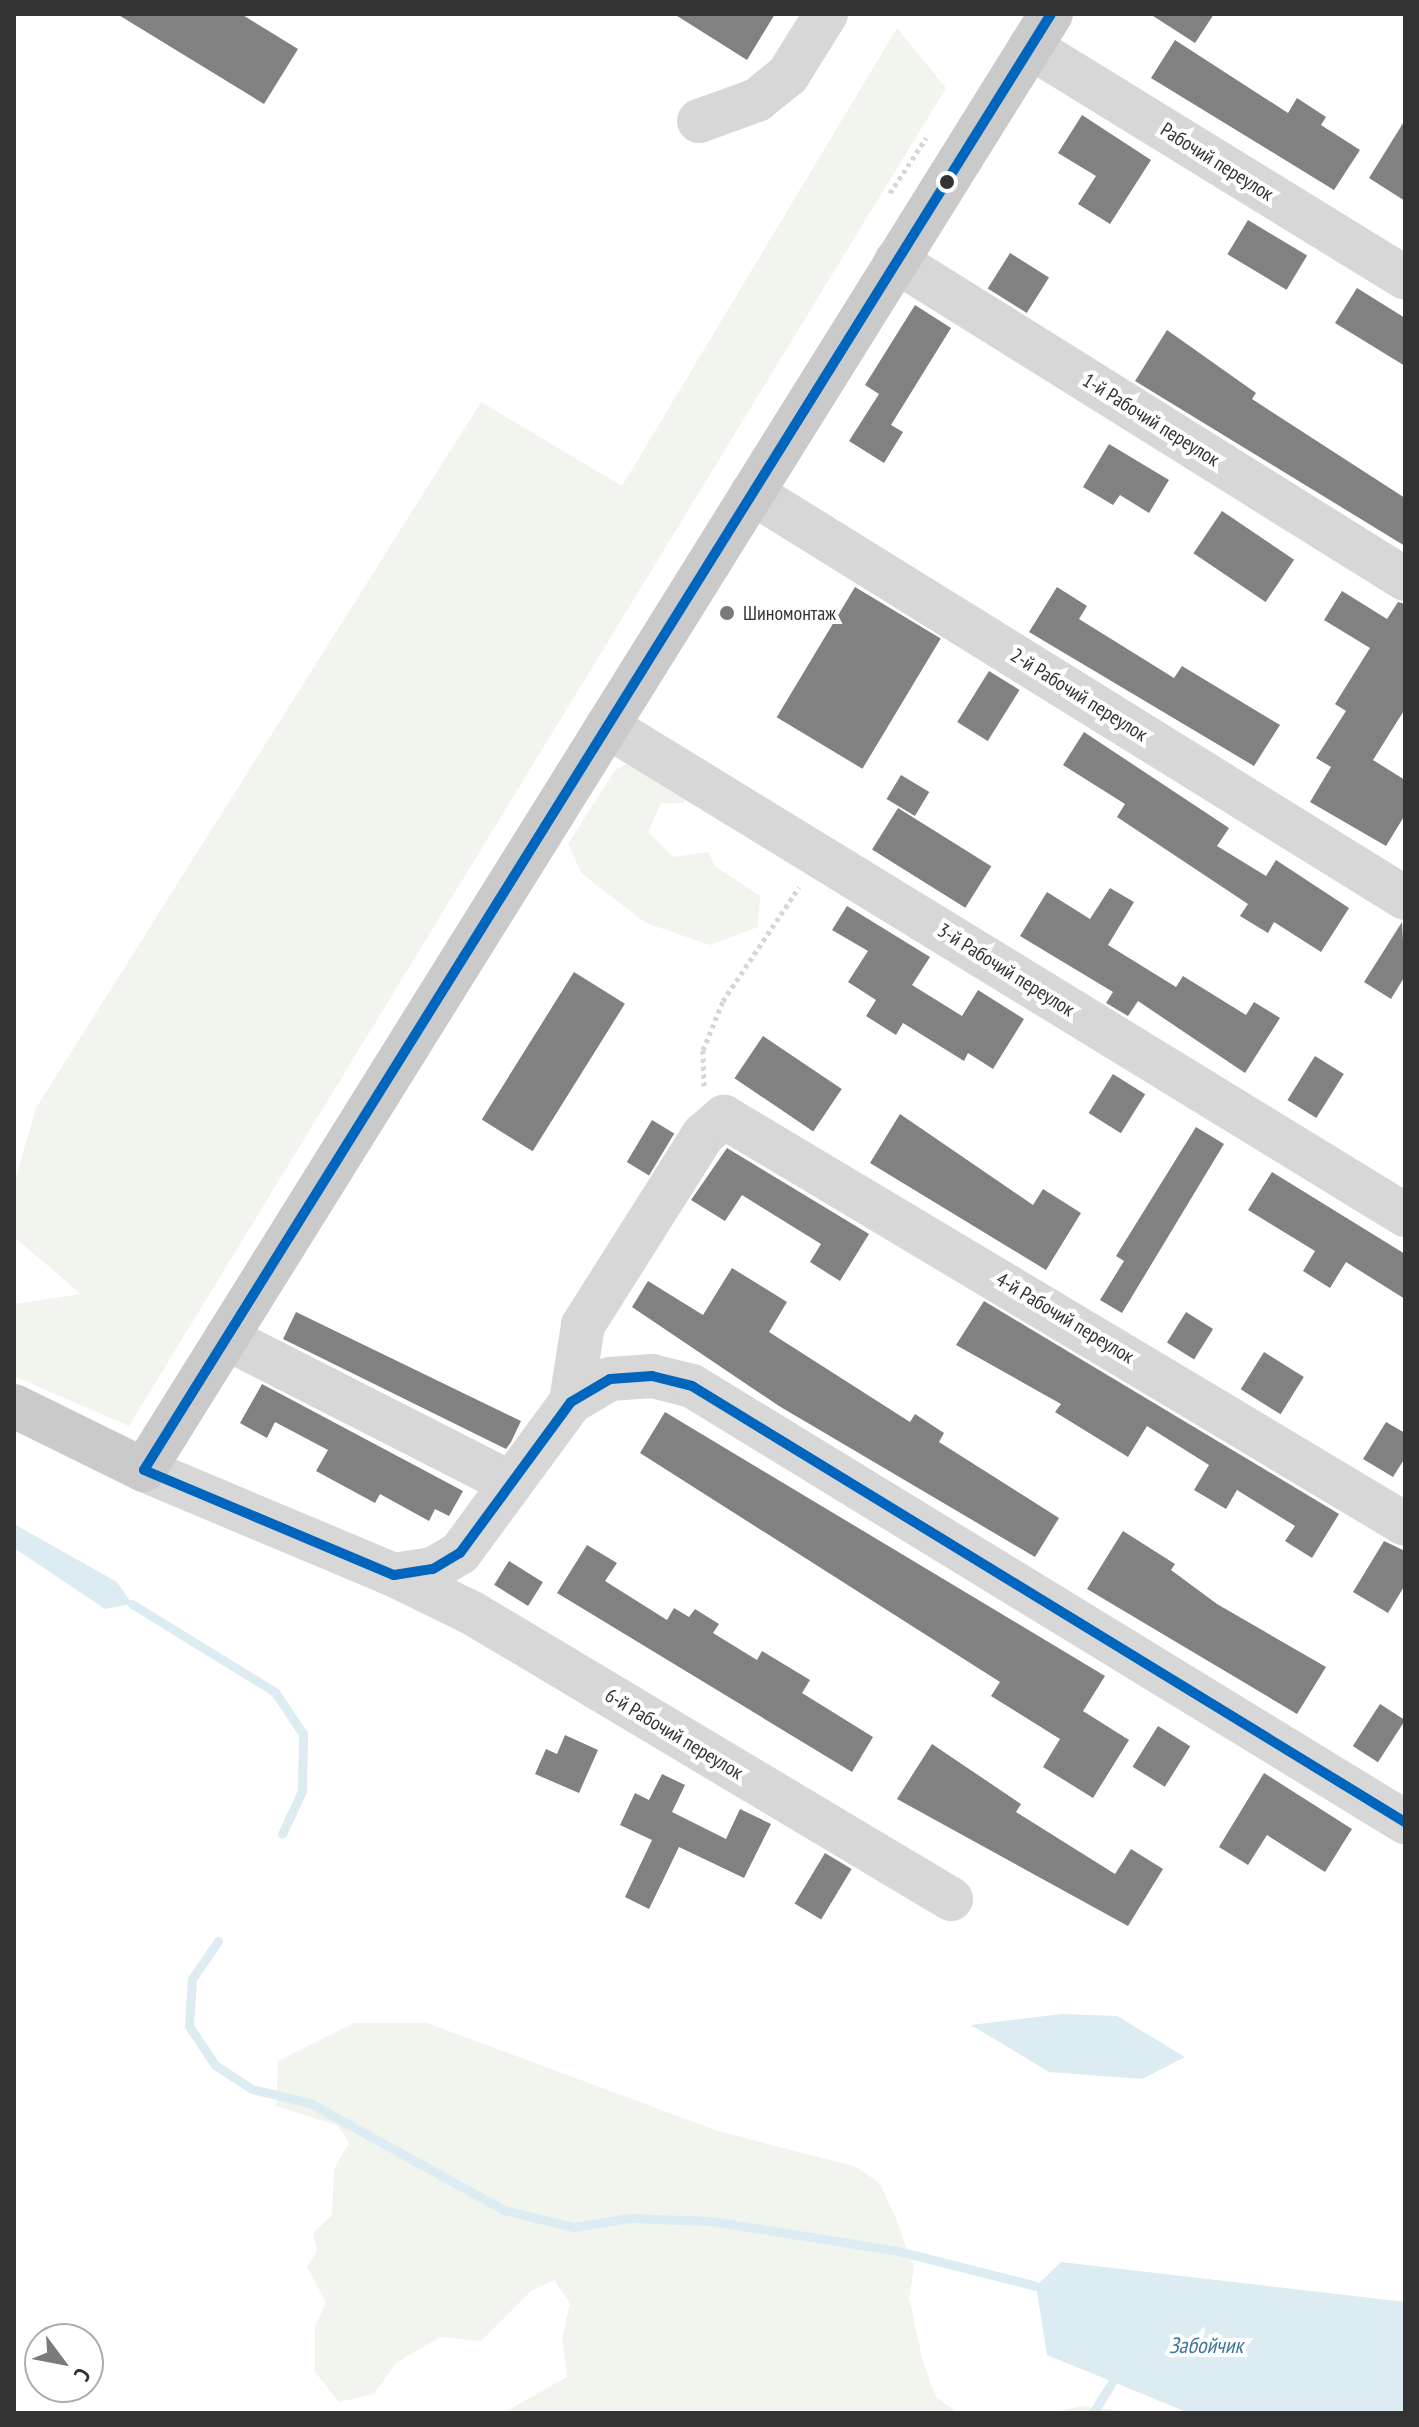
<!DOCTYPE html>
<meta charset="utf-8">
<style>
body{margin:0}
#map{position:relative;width:1419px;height:2427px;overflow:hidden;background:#fff;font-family:"PT Sans Narrow",sans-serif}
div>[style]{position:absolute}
.green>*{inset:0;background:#f1f5ed}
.water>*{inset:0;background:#ddebf3}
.stream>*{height:9px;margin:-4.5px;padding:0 4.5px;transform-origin:4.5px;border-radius:4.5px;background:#ddebf3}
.building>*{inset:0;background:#818181;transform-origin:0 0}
.path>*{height:5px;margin-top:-2.5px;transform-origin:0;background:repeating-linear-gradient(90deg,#d6d6d6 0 4px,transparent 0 8px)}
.minor>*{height:44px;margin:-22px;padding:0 22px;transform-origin:22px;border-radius:22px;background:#d7d7d7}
.major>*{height:44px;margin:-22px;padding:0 22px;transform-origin:22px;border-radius:22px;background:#cacaca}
.bus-1>*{height:10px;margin:-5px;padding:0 5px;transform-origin:5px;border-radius:5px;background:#0065bd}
.dots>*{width:22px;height:22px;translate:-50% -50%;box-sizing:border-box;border:4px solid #fff;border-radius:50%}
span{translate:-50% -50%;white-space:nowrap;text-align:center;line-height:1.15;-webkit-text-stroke:8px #fff;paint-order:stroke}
.street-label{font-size:20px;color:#333}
.poi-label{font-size:20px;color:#333}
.left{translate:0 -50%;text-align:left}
.water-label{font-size:22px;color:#3f7597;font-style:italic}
.frame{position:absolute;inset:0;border:16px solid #333;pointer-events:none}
.north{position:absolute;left:24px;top:2323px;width:80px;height:80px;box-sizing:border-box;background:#fff;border:2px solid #adadad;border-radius:50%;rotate:122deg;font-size:22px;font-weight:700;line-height:32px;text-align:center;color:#333}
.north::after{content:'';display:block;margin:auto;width:28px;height:36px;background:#7a7a7a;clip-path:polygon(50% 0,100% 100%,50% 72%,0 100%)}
</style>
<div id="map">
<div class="green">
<div style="clip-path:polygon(897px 28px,946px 88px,129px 1426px,14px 1376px,14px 1304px,81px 1294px,14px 1237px,14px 1184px,36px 1108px,481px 402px,622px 486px)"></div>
<div style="clip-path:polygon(631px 762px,691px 789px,684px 803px,661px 803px,648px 832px,673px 857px,708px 852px,716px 867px,760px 896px,758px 927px,710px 945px,646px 923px,582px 874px,568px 844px,615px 770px)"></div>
<div style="clip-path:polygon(354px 2023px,427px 2023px,718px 2131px,857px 2167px,880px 2184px,895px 2216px,914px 2268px,909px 2297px,923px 2362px,936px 2397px,958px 2413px,503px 2413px,567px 2377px,562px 2338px,570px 2303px,554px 2280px,531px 2291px,481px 2341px,440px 2337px,396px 2363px,374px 2394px,339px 2402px,315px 2372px,315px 2327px,326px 2302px,307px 2267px,317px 2251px,313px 2233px,332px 2215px,334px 2169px,349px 2143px,338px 2126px,276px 2106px,278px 2061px)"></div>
<div style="clip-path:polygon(1082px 2406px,1141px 2413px,1142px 2413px,1050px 2413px)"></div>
</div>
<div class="water">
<div style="clip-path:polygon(14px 1524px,117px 1582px,132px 1604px,105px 1609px,14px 1548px)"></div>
<div style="clip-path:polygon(1062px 2014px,1117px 2016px,1185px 2057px,1142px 2079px,1049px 2072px,971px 2025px)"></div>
<div style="clip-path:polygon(1061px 2262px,1405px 2302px,1405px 2413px,1189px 2413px,1047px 2355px,1036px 2286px)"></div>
</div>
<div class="stream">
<div style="left:132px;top:1604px;width:168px;rotate:31.6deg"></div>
<div style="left:275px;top:1692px;width:50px;rotate:56.3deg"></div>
<div style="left:303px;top:1734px;width:57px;rotate:91deg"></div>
<div style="left:302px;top:1791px;width:47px;rotate:114.9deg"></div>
<div style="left:218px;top:1941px;width:46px;rotate:124.4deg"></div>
<div style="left:192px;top:1979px;width:47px;rotate:93.7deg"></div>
<div style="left:189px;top:2026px;width:47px;rotate:56.3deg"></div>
<div style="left:215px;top:2065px;width:44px;rotate:33deg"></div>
<div style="left:252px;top:2089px;width:60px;rotate:13.6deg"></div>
<div style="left:310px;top:2103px;width:222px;rotate:28.9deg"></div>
<div style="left:504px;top:2210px;width:72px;rotate:13.7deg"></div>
<div style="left:574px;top:2227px;width:57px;rotate:-9.1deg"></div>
<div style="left:630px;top:2218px;width:81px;rotate:2.1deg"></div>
<div style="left:711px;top:2221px;width:189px;rotate:9.1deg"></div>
<div style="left:898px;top:2251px;width:142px;rotate:14.2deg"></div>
<div style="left:1093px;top:2413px;width:36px;rotate:-58deg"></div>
</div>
<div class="building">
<div style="clip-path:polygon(117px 14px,241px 14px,298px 49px,264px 104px)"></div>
<div style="clip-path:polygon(674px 14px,775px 14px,747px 60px)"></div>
<div style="clip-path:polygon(1150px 14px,1214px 14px,1195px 43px)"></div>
<div style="clip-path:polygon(1175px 40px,1288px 113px,1297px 98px,1326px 117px,1321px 125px,1360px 150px,1334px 190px,1151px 78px)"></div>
<div style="clip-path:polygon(1082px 115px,1151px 160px,1110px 224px,1078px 204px,1096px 176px,1058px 153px)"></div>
<div style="clip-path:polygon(1405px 120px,1405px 201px,1369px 178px)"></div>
<div style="left:1248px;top:220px;width:69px;height:40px;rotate:31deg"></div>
<div style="left:1010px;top:253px;width:46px;height:42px;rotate:32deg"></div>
<div style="clip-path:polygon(1357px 288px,1405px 318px,1405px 366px,1335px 323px)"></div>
<div style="clip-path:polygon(915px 305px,951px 328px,891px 425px,903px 432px,884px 463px,849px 441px,879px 394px,865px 385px)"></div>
<div style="clip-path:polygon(1167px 330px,1256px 393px,1252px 399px,1405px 498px,1405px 546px,1135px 381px)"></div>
<div style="clip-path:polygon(1109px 444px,1169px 480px,1149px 513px,1120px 495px,1113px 505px,1083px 487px)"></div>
<div style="left:1222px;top:511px;width:87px;height:51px;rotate:34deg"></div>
<div style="left:855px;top:587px;width:100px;height:152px;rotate:31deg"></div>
<div style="clip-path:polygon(1057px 587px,1087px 606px,1079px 619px,1174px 678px,1182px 666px,1280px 725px,1254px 766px,1029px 632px)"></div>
<div style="clip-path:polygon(1342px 591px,1387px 619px,1398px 602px,1405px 604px,1405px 709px,1373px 760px,1405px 780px,1405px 815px,1386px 846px,1310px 802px,1331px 767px,1316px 758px,1346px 711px,1335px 704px,1370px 648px,1324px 620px)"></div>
<div style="left:989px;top:671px;width:36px;height:60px;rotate:32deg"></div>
<div style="clip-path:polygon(1084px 732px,1229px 828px,1217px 846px,1266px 876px,1276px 860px,1349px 908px,1321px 952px,1274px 922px,1268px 933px,1240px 916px,1248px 904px,1117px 817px,1125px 804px,1063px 765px)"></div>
<div style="left:901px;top:775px;width:33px;height:28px;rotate:31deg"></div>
<div style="left:898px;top:808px;width:110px;height:49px;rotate:32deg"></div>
<div style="clip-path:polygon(1110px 888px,1134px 902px,1108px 945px,1176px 987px,1183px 976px,1246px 1015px,1254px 1002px,1280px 1018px,1245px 1073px,1138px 1001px,1128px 1016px,1106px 1003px,1113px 992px,1020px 936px,1047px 892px,1090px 919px)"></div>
<div style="clip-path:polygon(847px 906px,930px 957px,912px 985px,962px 1016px,978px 990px,1024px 1019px,993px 1069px,968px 1053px,964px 1061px,903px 1023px,896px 1035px,866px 1016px,876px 1000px,848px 982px,868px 951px,832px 930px)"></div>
<div style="clip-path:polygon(1402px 922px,1405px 976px,1391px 999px,1364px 982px)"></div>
<div style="left:574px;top:972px;width:60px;height:174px;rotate:32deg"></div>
<div style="left:763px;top:1036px;width:95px;height:51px;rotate:34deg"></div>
<div style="left:1315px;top:1056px;width:34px;height:52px;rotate:32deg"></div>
<div style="left:1113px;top:1074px;width:38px;height:46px;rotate:32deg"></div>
<div style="clip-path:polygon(900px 1114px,1033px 1205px,1043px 1189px,1081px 1213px,1046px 1270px,870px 1163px)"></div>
<div style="left:652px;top:1120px;width:26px;height:49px;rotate:31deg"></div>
<div style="clip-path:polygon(1196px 1127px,1224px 1144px,1122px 1313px,1100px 1300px,1124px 1261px,1116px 1256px)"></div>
<div style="clip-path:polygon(727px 1148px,869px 1234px,840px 1281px,810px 1262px,821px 1244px,742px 1195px,725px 1221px,691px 1200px)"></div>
<div style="clip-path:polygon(1272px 1172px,1405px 1254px,1405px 1299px,1346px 1262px,1330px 1288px,1303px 1271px,1315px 1251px,1248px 1210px)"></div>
<div style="clip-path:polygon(732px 1268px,787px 1302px,769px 1332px,910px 1422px,915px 1414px,944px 1433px,939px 1442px,1059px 1518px,1035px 1557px,779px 1406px,632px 1307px,648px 1281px,703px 1315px)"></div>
<div style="clip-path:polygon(984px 1301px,1339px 1514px,1312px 1558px,1285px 1541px,1295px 1526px,1237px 1490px,1226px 1509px,1194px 1490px,1209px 1465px,1147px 1426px,1128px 1457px,1055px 1412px,1061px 1404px,956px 1345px)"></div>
<div style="clip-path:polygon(296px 1312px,521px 1421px,511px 1442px,506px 1449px,283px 1339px)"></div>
<div style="left:1186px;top:1312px;width:32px;height:36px;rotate:32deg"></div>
<div style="left:1264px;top:1352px;width:47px;height:44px;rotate:32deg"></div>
<div style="clip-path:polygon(262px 1384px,463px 1491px,449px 1516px,435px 1509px,429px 1521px,380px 1494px,375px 1503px,316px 1471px,328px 1450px,275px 1422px,267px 1438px,240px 1423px)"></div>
<div style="clip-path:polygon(665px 1412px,1105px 1676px,1083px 1711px,1129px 1740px,1093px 1798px,1043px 1767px,1060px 1739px,991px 1696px,1000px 1682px,640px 1453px)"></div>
<div style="clip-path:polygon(1386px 1422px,1405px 1433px,1405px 1458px,1393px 1477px,1363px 1459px)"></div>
<div style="clip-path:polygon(1123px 1531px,1175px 1564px,1171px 1570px,1217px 1604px,1326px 1667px,1297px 1714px,1087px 1589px)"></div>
<div style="clip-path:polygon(1384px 1541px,1405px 1551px,1405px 1585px,1388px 1613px,1353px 1592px)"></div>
<div style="clip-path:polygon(587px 1545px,617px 1563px,605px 1581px,667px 1620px,674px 1608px,689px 1617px,695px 1609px,719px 1624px,713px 1633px,757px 1660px,762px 1651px,810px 1680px,802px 1693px,873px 1737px,852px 1772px,557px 1593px)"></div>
<div style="left:509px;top:1561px;width:40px;height:28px;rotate:32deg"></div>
<div style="left:1380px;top:1704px;width:30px;height:50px;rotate:33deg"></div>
<div style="left:1158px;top:1726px;width:38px;height:48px;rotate:32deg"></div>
<div style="clip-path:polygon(565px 1735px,598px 1750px,579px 1793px,535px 1774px,546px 1749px,557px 1754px)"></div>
<div style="clip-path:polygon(932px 1744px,1021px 1804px,1016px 1812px,1115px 1874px,1131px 1849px,1163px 1869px,1128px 1926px,897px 1799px)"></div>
<div style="clip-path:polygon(1264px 1773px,1352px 1829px,1325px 1872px,1267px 1835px,1248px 1865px,1219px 1847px)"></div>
<div style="clip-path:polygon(662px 1774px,685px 1785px,672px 1812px,726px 1839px,740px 1809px,771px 1824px,744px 1878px,679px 1847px,649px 1909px,625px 1897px,652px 1840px,620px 1825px,635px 1793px,649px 1800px)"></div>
<div style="left:825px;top:1853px;width:31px;height:59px;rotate:31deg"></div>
</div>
<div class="path">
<div style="left:890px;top:193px;width:66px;rotate:-56.8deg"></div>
<div style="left:704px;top:1086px;width:36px;rotate:-92deg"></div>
<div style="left:703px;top:1050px;width:53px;rotate:-67.8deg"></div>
<div style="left:723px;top:1001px;width:137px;rotate:-56.3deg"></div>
</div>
<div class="minor">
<div style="left:1030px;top:47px;width:440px;rotate:31.6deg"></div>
<div style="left:699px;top:121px;width:62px;rotate:-19.9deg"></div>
<div style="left:757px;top:100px;width:40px;rotate:-39deg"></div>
<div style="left:788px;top:75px;width:72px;rotate:-58.1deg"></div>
<div style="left:896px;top:261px;width:600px;rotate:32deg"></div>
<div style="left:752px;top:493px;width:768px;rotate:31.81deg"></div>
<div style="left:607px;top:726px;width:936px;rotate:31.5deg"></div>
<div style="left:226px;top:1338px;width:320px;rotate:27deg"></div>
<div style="left:571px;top:1402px;width:45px;rotate:-30.5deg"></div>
<div style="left:610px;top:1379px;width:42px;rotate:-4.1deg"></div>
<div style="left:652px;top:1376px;width:41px;rotate:14deg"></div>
<div style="left:692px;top:1386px;width:836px;rotate:31.45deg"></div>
<div style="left:144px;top:1470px;width:271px;rotate:22.8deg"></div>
<div style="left:394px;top:1575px;width:39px;rotate:-9deg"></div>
<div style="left:433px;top:1569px;width:31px;rotate:-31deg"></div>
<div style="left:460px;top:1553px;width:187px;rotate:-53.7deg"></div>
<div style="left:571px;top:1402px;width:78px;rotate:-81.1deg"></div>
<div style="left:583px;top:1325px;width:225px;rotate:-57.7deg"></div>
<div style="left:703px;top:1135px;width:28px;rotate:-41deg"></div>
<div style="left:724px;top:1117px;width:793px;rotate:30.86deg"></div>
<div style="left:394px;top:1575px;width:87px;rotate:26deg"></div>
<div style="left:472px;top:1613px;width:558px;rotate:30.84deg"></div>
</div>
<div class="major">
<div style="left:14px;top:1406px;width:145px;rotate:26.2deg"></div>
<div style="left:144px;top:1470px;width:1715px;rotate:-58.08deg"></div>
</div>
<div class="bus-1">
<div style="left:1051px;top:14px;width:1715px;rotate:121.92deg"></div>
<div style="left:144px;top:1470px;width:271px;rotate:22.8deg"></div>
<div style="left:394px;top:1575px;width:39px;rotate:-9deg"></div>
<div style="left:433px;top:1569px;width:31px;rotate:-31deg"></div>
<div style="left:460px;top:1553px;width:187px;rotate:-53.7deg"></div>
<div style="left:571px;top:1402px;width:45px;rotate:-30.5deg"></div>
<div style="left:610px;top:1379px;width:42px;rotate:-4.1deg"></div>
<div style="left:652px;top:1376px;width:41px;rotate:14deg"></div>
<div style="left:692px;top:1386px;width:836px;rotate:31.45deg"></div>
</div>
<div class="dots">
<div style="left:947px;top:182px;background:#333"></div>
<div style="left:727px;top:613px;background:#7a7a7a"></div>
</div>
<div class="street-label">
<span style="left:1217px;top:162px;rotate:32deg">Рабочий переулок</span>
<span style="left:1151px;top:420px;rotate:32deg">1-й Рабочий переулок</span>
<span style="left:1079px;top:695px;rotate:32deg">2-й Рабочий переулок</span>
<span style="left:1006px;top:970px;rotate:32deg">3-й Рабочий переулок</span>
<span style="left:1065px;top:1318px;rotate:31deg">4-й Рабочий переулок</span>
<span style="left:674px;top:1734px;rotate:31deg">6-й Рабочий переулок</span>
</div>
<div class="poi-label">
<span class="left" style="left:743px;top:613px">Шиномонтаж</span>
</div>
<div class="water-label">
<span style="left:1206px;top:2346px">Забойчик</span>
</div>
<div class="frame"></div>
<div class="north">С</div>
</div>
